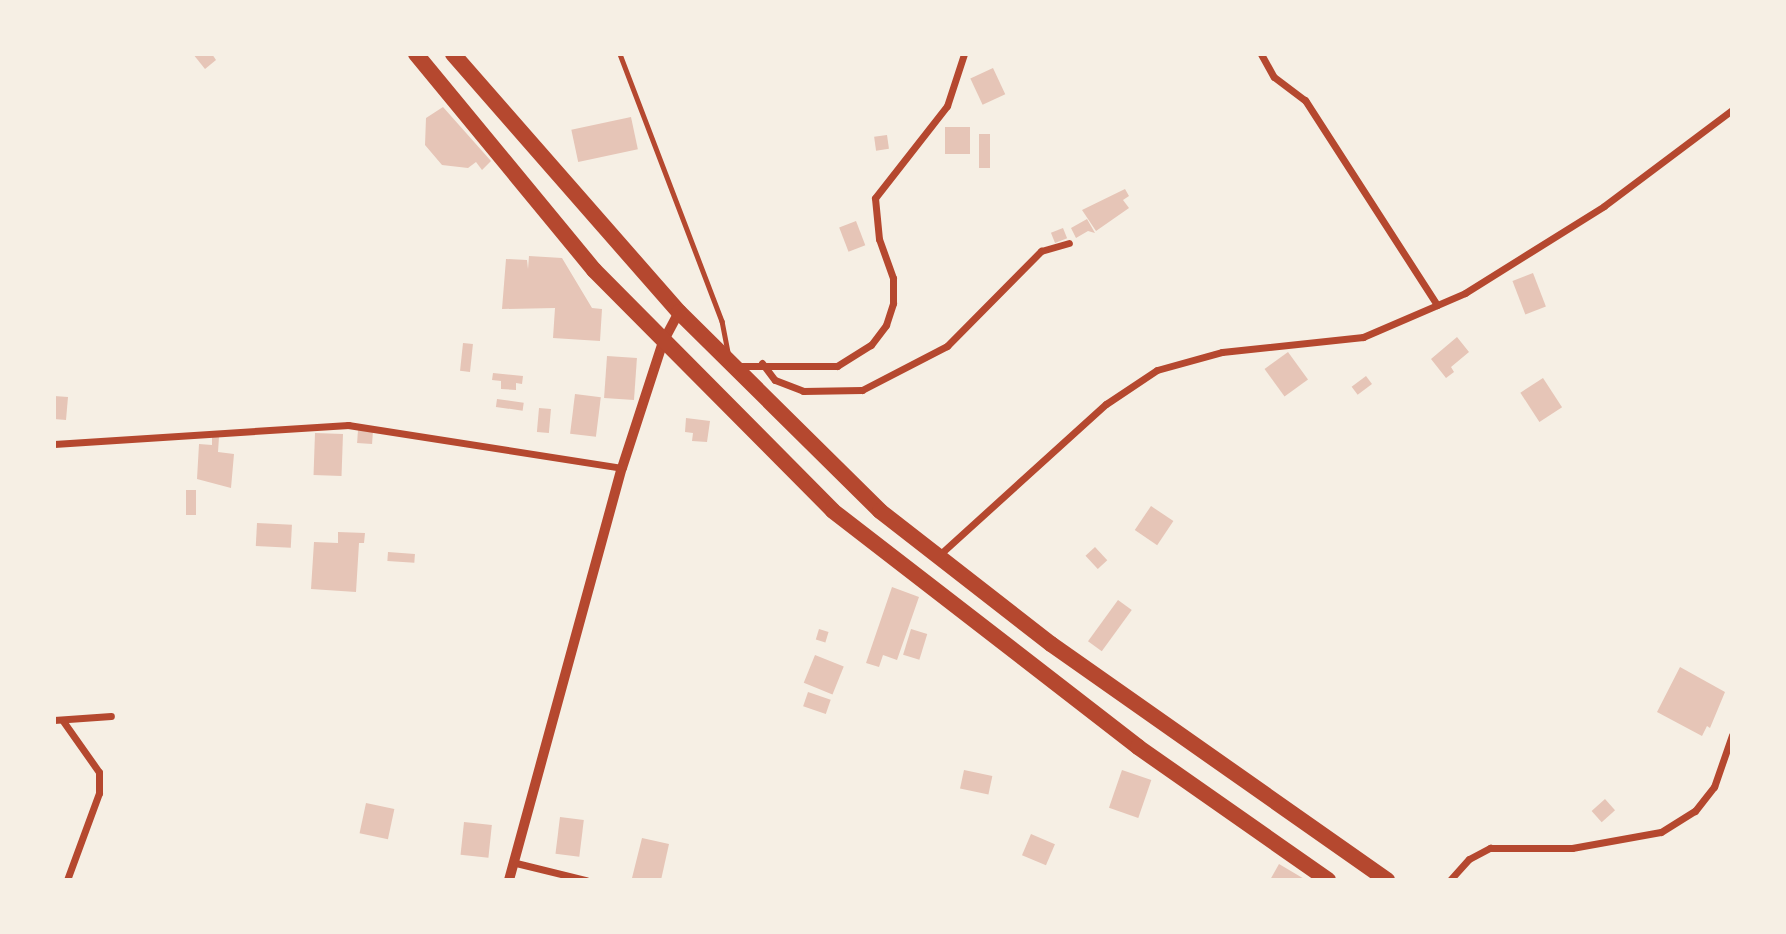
<!DOCTYPE html>
<style>
body{margin:0}
#map{position:relative;width:1786px;height:934px;overflow:hidden;background:#f6efe4;font-family:Merriweather,serif}
div>[style]{position:absolute}
.building>*{inset:0;background:#e6c5b7;transform-origin:0 0}
.service>*{height:4.5px;margin:-2.25px;padding:0 2.25px;transform-origin:2.25px;border-radius:2.25px;background:#b5482f}
.minor>*{height:7px;margin:-3.5px;padding:0 3.5px;transform-origin:3.5px;border-radius:3.5px;background:#b5482f}
.tertiary>*{height:10px;margin:-5px;padding:0 5px;transform-origin:5px;border-radius:5px;background:#b5482f}
.trunk>*{height:16px;margin:-8px;padding:0 8px;transform-origin:8px;border-radius:8px;background:#b5482f}
span{translate:-50% -50%;white-space:nowrap;text-align:center;line-height:1.15;-webkit-text-stroke:5px #f6efe4;paint-order:stroke}
.frame{position:absolute;inset:0;border:56px solid #f6efe4;pointer-events:none}
</style>
<div id="map">
<div class="building">
<div style="clip-path:polygon(193px 54px,212px 54px,216px 60px,205px 69px)"></div>
<div style="left:993px;top:68px;width:29px;height:25px;rotate:65deg"></div>
<div style="clip-path:polygon(443px 107px,491px 161px,482px 170px,476px 162px,468px 168px,442px 165px,425px 145px,426px 118px)"></div>
<div style="left:631px;top:117px;width:33px;height:61px;rotate:78deg"></div>
<div style="left:970px;top:127px;width:27px;height:25px;rotate:90deg"></div>
<div style="left:979px;top:134px;width:11px;height:34px"></div>
<div style="left:887px;top:135px;width:14px;height:13px;rotate:82deg"></div>
<div style="clip-path:polygon(1125px 189px,1129px 196px,1123px 200px,1129px 208px,1096px 231px,1082px 210px)"></div>
<div style="clip-path:polygon(1087px 219px,1095px 233px,1088px 231px,1076px 238px,1071px 228px)"></div>
<div style="left:856px;top:221px;width:26px;height:18px;rotate:69deg"></div>
<div style="left:1063px;top:228px;width:11px;height:13px;rotate:68deg"></div>
<div style="clip-path:polygon(529px 256px,562px 258px,592px 308px,602px 309px,600px 341px,553px 338px,555px 308px,502px 309px,506px 259px,527px 260px,528px 269px)"></div>
<div style="left:1533px;top:273px;width:36px;height:22px;rotate:69deg"></div>
<div style="clip-path:polygon(1457px 337px,1469px 352px,1451px 367px,1454px 372px,1446px 378px,1431px 359px)"></div>
<div style="left:463px;top:343px;width:10px;height:28px;rotate:6deg"></div>
<div style="left:1288px;top:352px;width:34px;height:29px;rotate:54deg"></div>
<div style="left:607px;top:356px;width:30px;height:42px;rotate:4deg"></div>
<div style="clip-path:polygon(493px 373px,523px 376px,522px 384px,516px 383px,516px 390px,501px 389px,501px 381px,492px 380px)"></div>
<div style="left:1366px;top:376px;width:10px;height:18px;rotate:53deg"></div>
<div style="left:1543px;top:378px;width:35px;height:27px;rotate:57deg"></div>
<div style="left:575px;top:394px;width:26px;height:40px;rotate:7deg"></div>
<div style="clip-path:polygon(54px 396px,68px 397px,66px 420px,54px 419px)"></div>
<div style="left:497px;top:399px;width:27px;height:8px;rotate:8deg"></div>
<div style="left:539px;top:408px;width:12px;height:24px;rotate:5deg"></div>
<div style="clip-path:polygon(686px 418px,710px 421px,707px 442px,692px 441px,693px 433px,685px 432px)"></div>
<div style="left:358px;top:430px;width:15px;height:13px;rotate:4deg"></div>
<div style="left:315px;top:433px;width:28px;height:42px;rotate:2deg"></div>
<div style="clip-path:polygon(212px 437px,219px 437px,218px 452px,234px 454px,231px 488px,197px 479px,199px 444px,212px 445px)"></div>
<div style="left:186px;top:490px;width:10px;height:25px"></div>
<div style="left:1151px;top:506px;width:27px;height:29px;rotate:34deg"></div>
<div style="left:257px;top:523px;width:35px;height:23px;rotate:3deg"></div>
<div style="clip-path:polygon(338px 532px,365px 533px,364px 543px,359px 543px,356px 592px,311px 589px,314px 542px,338px 543px)"></div>
<div style="left:1095px;top:547px;width:18px;height:13px;rotate:47deg"></div>
<div style="left:388px;top:552px;width:27px;height:9px;rotate:4deg"></div>
<div style="clip-path:polygon(892px 587px,919px 597px,897px 660px,883px 655px,879px 667px,866px 663px)"></div>
<div style="left:1118px;top:600px;width:17px;height:51px;rotate:36deg"></div>
<div style="left:819px;top:629px;width:10px;height:11px;rotate:17deg"></div>
<div style="left:911px;top:629px;width:17px;height:27px;rotate:17deg"></div>
<div style="left:815px;top:655px;width:31px;height:30px;rotate:22deg"></div>
<div style="clip-path:polygon(1680px 667px,1725px 692px,1710px 728px,1707px 726px,1702px 736px,1657px 712px)"></div>
<div style="left:808px;top:692px;width:24px;height:15px;rotate:19deg"></div>
<div style="left:964px;top:770px;width:29px;height:19px;rotate:12deg"></div>
<div style="left:1122px;top:770px;width:31px;height:40px;rotate:19deg"></div>
<div style="left:1605px;top:799px;width:15px;height:18px;rotate:48deg"></div>
<div style="left:366px;top:803px;width:29px;height:31px;rotate:12deg"></div>
<div style="left:560px;top:817px;width:24px;height:37px;rotate:7deg"></div>
<div style="left:464px;top:822px;width:28px;height:33px;rotate:6deg"></div>
<div style="left:1031px;top:834px;width:26px;height:23px;rotate:23deg"></div>
<div style="clip-path:polygon(642px 838px,669px 844px,661px 880px,632px 878px)"></div>
<div style="clip-path:polygon(1279px 864px,1306px 880px,1270px 880px)"></div>
</div>
<div class="service">
<div style="left:620px;top:54px;width:286px;rotate:69.1deg"></div>
<div style="left:722px;top:321px;width:32px;rotate:79deg"></div>
</div>
<div class="minor">
<div style="left:1261px;top:54px;width:26px;rotate:61deg"></div>
<div style="left:1274px;top:77px;width:39px;rotate:37deg"></div>
<div style="left:1305px;top:100px;width:244px;rotate:57.2deg"></div>
<div style="left:762px;top:363px;width:21px;rotate:53deg"></div>
<div style="left:775px;top:380px;width:30px;rotate:21deg"></div>
<div style="left:803px;top:391px;width:59px;rotate:-1deg"></div>
<div style="left:862px;top:390px;width:96px;rotate:-27.4deg"></div>
<div style="left:947px;top:346px;width:134px;rotate:-45.3deg"></div>
<div style="left:1041px;top:251px;width:29px;rotate:-16deg"></div>
<div style="left:734px;top:366px;width:103px"></div>
<div style="left:837px;top:366px;width:40px;rotate:-32deg"></div>
<div style="left:871px;top:345px;width:25px;rotate:-53deg"></div>
<div style="left:886px;top:325px;width:23px;rotate:-72deg"></div>
<div style="left:893px;top:303px;width:25px;rotate:-90deg"></div>
<div style="left:893px;top:278px;width:41px;rotate:-109.7deg"></div>
<div style="left:879px;top:239px;width:41px;rotate:-95.6deg"></div>
<div style="left:875px;top:198px;width:117px;rotate:-52deg"></div>
<div style="left:947px;top:106px;width:55px;rotate:-71.9deg"></div>
<div style="left:54px;top:444px;width:295px;rotate:-3.7deg"></div>
<div style="left:348px;top:425px;width:277px;rotate:8.9deg"></div>
<div style="left:937px;top:557px;width:228px;rotate:-42.2deg"></div>
<div style="left:1106px;top:404px;width:61px;rotate:-33.7deg"></div>
<div style="left:1157px;top:370px;width:67px;rotate:-15.5deg"></div>
<div style="left:1222px;top:352px;width:142px;rotate:-6.1deg"></div>
<div style="left:1363px;top:337px;width:111px;rotate:-23.3deg"></div>
<div style="left:1465px;top:293px;width:164px;rotate:-32deg"></div>
<div style="left:1604px;top:206px;width:160px;rotate:-36.9deg"></div>
<div style="left:54px;top:720px;width:57px;rotate:-4deg"></div>
<div style="left:63px;top:721px;width:62px;rotate:54.8deg"></div>
<div style="left:99px;top:772px;width:21px;rotate:90deg"></div>
<div style="left:99px;top:793px;width:93px;rotate:110.2deg"></div>
<div style="left:516px;top:863px;width:72px;rotate:13.7deg"></div>
<div style="left:1450px;top:880px;width:28px;rotate:-48deg"></div>
<div style="left:1469px;top:859px;width:24px;rotate:-28deg"></div>
<div style="left:1490px;top:848px;width:82px"></div>
<div style="left:1572px;top:848px;width:90px;rotate:-10.2deg"></div>
<div style="left:1661px;top:832px;width:40px;rotate:-32deg"></div>
<div style="left:1695px;top:811px;width:31px;rotate:-52deg"></div>
<div style="left:1714px;top:787px;width:55px;rotate:-70.9deg"></div>
</div>
<div class="tertiary">
<div style="left:509px;top:880px;width:427px;rotate:-74.7deg"></div>
<div style="left:622px;top:468px;width:133px;rotate:-72deg"></div>
<div style="left:663px;top:342px;width:34px;rotate:-62deg"></div>
</div>
<div class="trunk">
<div style="left:416px;top:54px;width:280px;rotate:50.5deg"></div>
<div style="left:594px;top:270px;width:339px;rotate:45.2deg"></div>
<div style="left:833px;top:511px;width:386px;rotate:37.7deg"></div>
<div style="left:1138px;top:747px;width:232px;rotate:35deg"></div>
<div style="left:453px;top:54px;width:343px;rotate:48.8deg"></div>
<div style="left:679px;top:312px;width:283px;rotate:44.7deg"></div>
<div style="left:880px;top:511px;width:217px;rotate:37.9deg"></div>
<div style="left:1051px;top:644px;width:411px;rotate:35.1deg"></div>
</div>
<div class="frame"></div>
</div>
